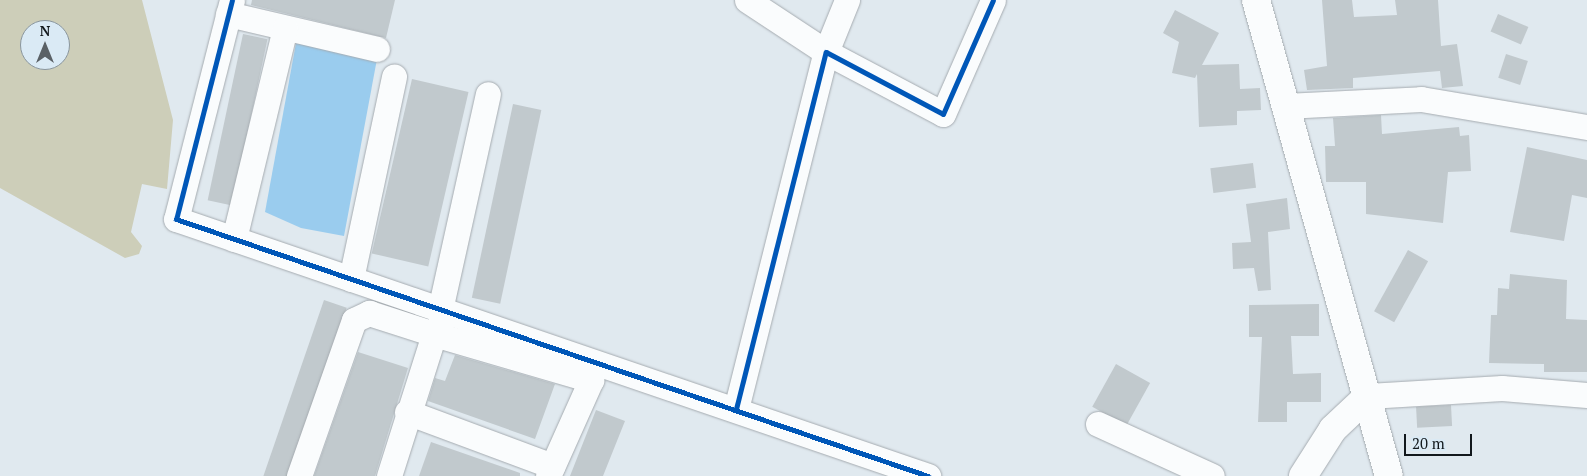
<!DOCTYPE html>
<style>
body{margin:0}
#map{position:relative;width:1587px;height:476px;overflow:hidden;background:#e0e9ef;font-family:"PT Serif",serif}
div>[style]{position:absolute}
.green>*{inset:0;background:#cdceb9}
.water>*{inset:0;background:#9accee}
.building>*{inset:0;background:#c1c9cd;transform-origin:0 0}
.roads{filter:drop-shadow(0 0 1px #a5abb0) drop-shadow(0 0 1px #a5abb0)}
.minor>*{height:25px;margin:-12.5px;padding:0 12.5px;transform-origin:12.5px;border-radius:12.5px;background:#fafcfd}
.tertiary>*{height:28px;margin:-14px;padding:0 14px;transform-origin:14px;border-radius:14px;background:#fafcfd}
.secondary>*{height:28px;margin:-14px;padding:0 14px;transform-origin:14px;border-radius:14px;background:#fafcfd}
.cycleway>*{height:5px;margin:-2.5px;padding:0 2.5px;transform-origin:2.5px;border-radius:2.5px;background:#0057b8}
span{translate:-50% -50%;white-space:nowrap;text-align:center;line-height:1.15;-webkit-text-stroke:4px #daeaf5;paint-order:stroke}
.north{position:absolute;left:20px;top:20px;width:50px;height:50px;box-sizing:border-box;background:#daeaf5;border:1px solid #8a969e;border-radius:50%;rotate:0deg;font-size:14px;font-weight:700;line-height:20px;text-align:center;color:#12181c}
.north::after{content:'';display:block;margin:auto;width:18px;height:22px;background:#5a6166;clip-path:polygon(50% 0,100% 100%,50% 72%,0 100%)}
.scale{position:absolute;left:1404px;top:434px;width:68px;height:22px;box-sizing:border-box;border:2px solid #12181c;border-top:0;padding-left:6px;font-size:15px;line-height:18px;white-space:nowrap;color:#12181c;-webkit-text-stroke:4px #daeaf5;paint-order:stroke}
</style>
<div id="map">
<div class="green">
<div style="clip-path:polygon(evenodd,0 0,142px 0,173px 120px,167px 189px,142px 184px,131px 232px,142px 246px,139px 254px,125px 258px,0 188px,0 0,30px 30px,60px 30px,60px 60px,30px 60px,30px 30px)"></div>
</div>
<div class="water">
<div style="clip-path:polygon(296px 43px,377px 59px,344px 236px,301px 228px,265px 212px)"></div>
</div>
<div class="building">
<div style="clip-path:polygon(252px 0,395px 0,386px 38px,251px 5px)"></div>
<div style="clip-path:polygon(1322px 0,1352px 0,1354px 17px,1397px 15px,1395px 0,1438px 0,1441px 46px,1457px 44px,1463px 86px,1442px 88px,1440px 71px,1353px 78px,1353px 88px,1307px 90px,1304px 70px,1327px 66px)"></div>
<div style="clip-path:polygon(1175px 10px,1219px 33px,1202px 65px,1239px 64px,1240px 89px,1260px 88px,1261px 110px,1237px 111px,1237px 125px,1199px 127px,1197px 74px,1195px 78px,1172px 73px,1179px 42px,1163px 33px)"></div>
<div style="left:1498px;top:14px;width:33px;height:19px;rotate:23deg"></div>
<div style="left:243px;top:34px;width:25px;height:170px;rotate:12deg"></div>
<div style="left:1506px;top:54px;width:23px;height:25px;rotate:18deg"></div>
<div style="left:412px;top:79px;width:58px;height:179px;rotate:13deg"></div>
<div style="left:513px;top:104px;width:29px;height:198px;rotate:12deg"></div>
<div style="clip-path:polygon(1381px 115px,1382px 134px,1459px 127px,1460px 136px,1469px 135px,1471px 171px,1448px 172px,1443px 223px,1366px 214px,1366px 182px,1326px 182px,1325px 146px,1335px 146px,1333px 118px)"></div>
<div style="clip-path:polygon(1527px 147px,1587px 160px,1587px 198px,1572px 195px,1564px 241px,1510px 232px)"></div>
<div style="left:1253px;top:163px;width:25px;height:43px;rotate:83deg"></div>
<div style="clip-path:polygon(1287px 198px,1290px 229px,1268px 232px,1271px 290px,1258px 291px,1254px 268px,1233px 269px,1232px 243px,1251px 242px,1246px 204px)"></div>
<div style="left:1408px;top:250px;width:23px;height:70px;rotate:29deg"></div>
<div style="clip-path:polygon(1510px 274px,1567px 280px,1566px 319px,1587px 320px,1587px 372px,1544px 372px,1544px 364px,1489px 363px,1491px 315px,1497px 315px,1498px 288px,1509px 289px)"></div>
<div style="left:324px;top:300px;width:24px;height:188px;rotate:19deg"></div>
<div style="clip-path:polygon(1319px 304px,1319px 336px,1291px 336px,1293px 374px,1321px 373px,1321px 402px,1287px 402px,1287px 422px,1258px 422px,1262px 337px,1249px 337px,1249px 305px)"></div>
<div style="clip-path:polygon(358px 352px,408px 368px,375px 476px,314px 476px)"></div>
<div style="clip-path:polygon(455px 355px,555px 384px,535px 439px,428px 401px,435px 378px,445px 381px)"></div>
<div style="left:1116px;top:364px;width:39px;height:49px;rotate:29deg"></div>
<div style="left:1451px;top:405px;width:21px;height:35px;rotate:87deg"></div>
<div style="clip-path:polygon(596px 410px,625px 421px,603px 476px,570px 476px)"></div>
<div style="clip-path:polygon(431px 442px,520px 473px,520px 476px,419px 476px)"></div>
</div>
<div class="roads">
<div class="minor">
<div style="left:232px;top:0;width:226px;rotate:104.3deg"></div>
<div style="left:176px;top:219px;width:795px;rotate:18.87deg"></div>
<div style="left:747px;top:0;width:95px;rotate:33.4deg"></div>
<div style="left:826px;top:52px;width:56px;rotate:-68deg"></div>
<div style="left:228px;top:14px;width:153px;rotate:13.2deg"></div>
<div style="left:1285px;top:106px;width:136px;rotate:-2.9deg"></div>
<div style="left:1421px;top:99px;width:168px;rotate:9.6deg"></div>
<div style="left:234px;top:239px;width:217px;rotate:-76.4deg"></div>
<div style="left:351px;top:279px;width:207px;rotate:-78deg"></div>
<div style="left:440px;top:310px;width:221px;rotate:-77.5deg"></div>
<div style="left:1368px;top:396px;width:134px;rotate:-3.4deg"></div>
<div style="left:1502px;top:388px;width:85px;rotate:4.7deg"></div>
<div style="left:736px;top:409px;width:368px;rotate:-75.9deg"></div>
<div style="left:826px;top:52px;width:132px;rotate:27.9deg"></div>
<div style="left:943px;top:114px;width:124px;rotate:-66.3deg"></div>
<div style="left:407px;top:412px;width:155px;rotate:20.4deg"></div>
<div style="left:1098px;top:424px;width:125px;rotate:24.5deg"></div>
<div style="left:299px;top:476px;width:165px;rotate:-70.6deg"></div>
<div style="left:354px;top:320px;width:17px;rotate:-25deg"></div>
<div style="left:369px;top:313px;width:68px;rotate:17.9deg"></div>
<div style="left:434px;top:334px;width:16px;rotate:-60deg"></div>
<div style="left:389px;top:476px;width:149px;rotate:-72.4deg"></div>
<div style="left:434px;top:334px;width:164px;rotate:16.3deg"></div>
<div style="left:591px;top:380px;width:105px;rotate:114.1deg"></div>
</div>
<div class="tertiary">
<div style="left:1303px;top:476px;width:56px;rotate:-57.4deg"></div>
<div style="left:1333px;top:429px;width:48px;rotate:-43.3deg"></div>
</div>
<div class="secondary">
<div style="left:1256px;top:0;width:494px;rotate:74.4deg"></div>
</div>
</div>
<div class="cycleway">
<div style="left:232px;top:0;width:226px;rotate:104.3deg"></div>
<div style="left:176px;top:219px;width:795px;rotate:18.87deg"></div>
<div style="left:736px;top:409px;width:368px;rotate:-75.9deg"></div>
<div style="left:826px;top:52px;width:132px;rotate:27.9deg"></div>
<div style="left:943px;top:114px;width:124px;rotate:-66.3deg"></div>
</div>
<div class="north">N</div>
<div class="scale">20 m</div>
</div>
